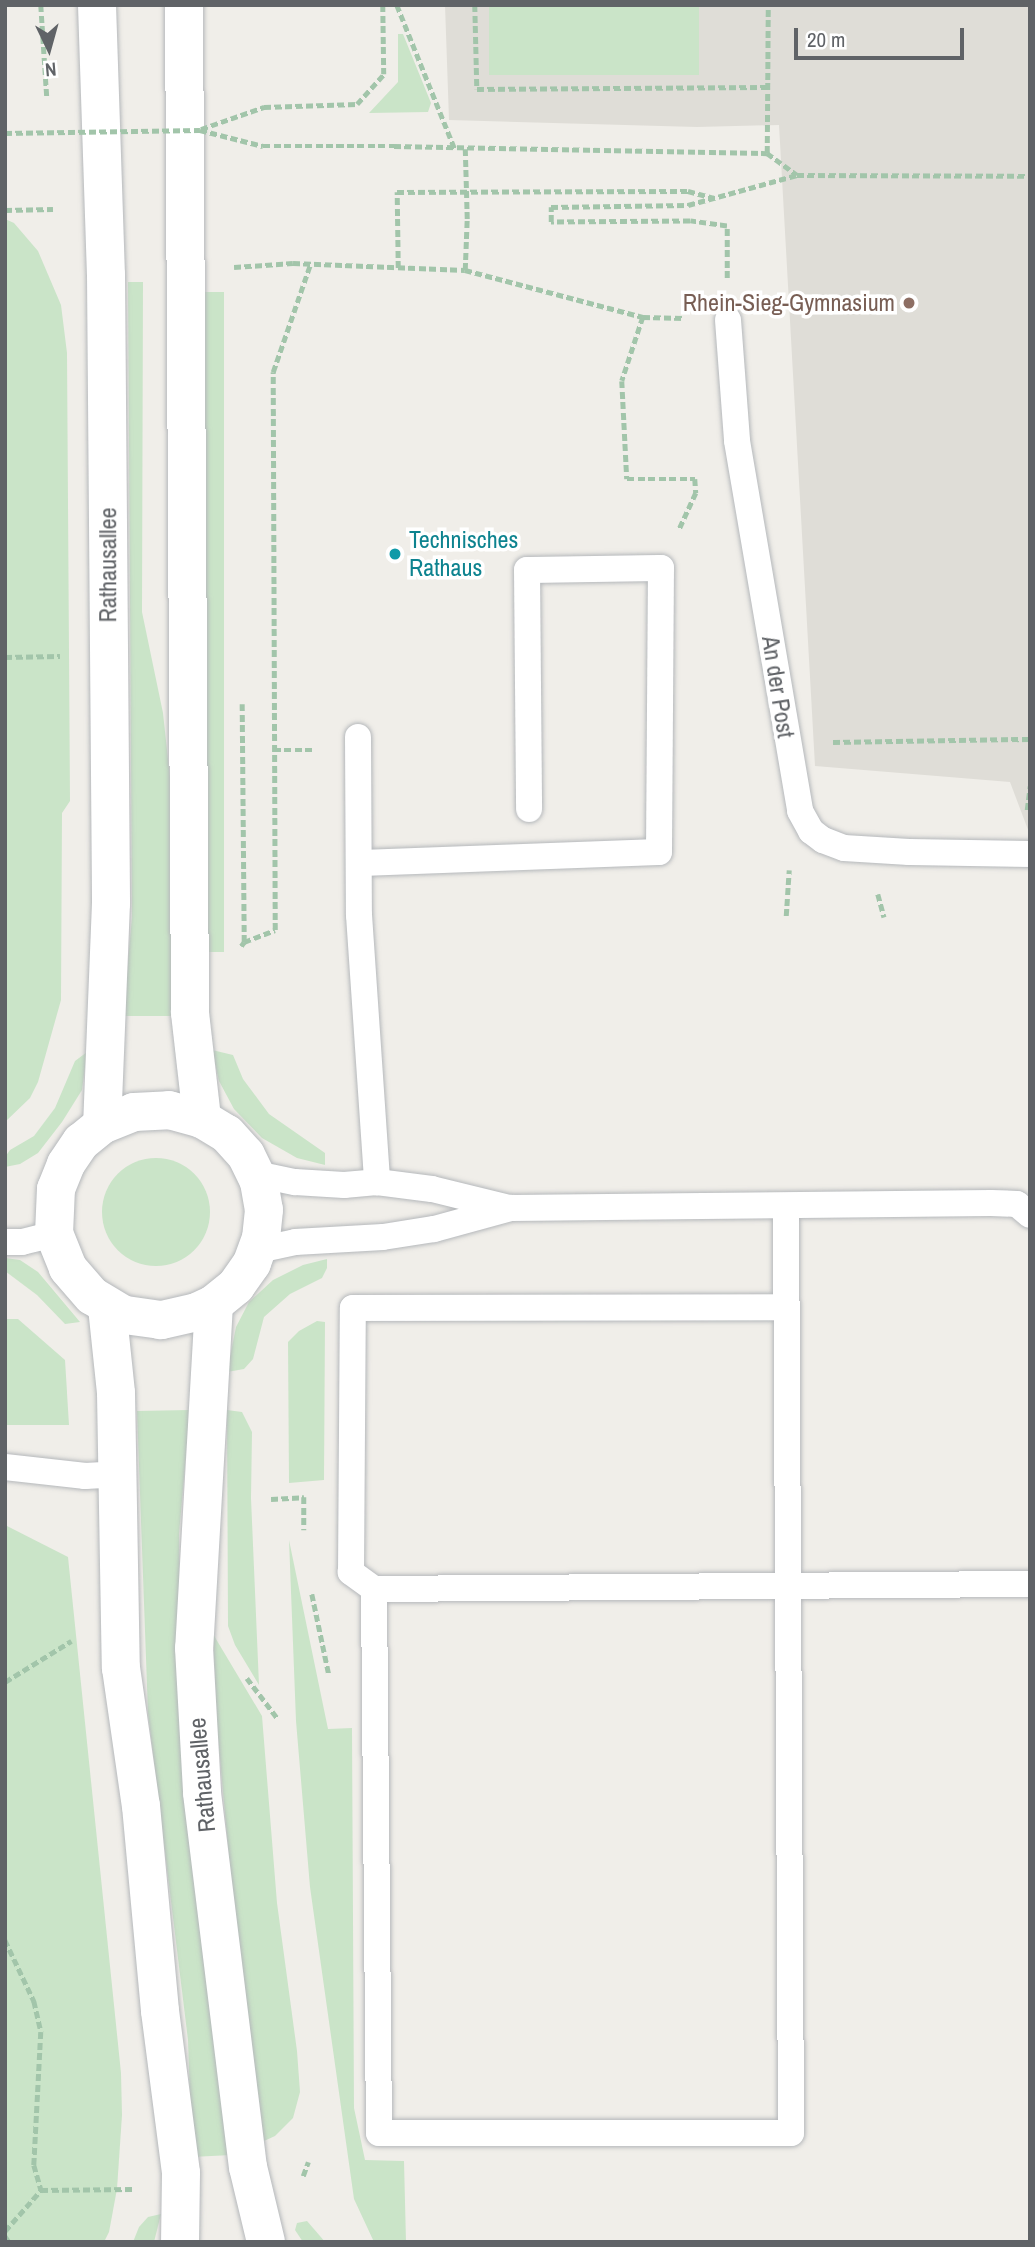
<!DOCTYPE html>
<style>
body{margin:0}
#map{position:relative;width:1035px;height:2247px;overflow:hidden;background:#f0eee9;font-family:"Archivo Narrow",sans-serif}
div>[style]{position:absolute}
.education>*{inset:0;background:#dfddd7}
.green>*{inset:0;background:#cae4c8;transform-origin:0 0}
.round{border-radius:50%}
.path>*{height:4.5px;margin-top:-2.25px;transform-origin:0;background:repeating-linear-gradient(90deg,#a2c5aa 0 7px,transparent 0 10.5px)}
.roads{filter:drop-shadow(0 0 2px #b5b8bb) drop-shadow(0 0 2px #b5b8bb)}
.service>*{height:26px;margin:-13px;padding:0 13px;transform-origin:13px;border-radius:13px;background:#fff}
.tertiary>*{height:38px;margin:-19px;padding:0 19px;transform-origin:19px;border-radius:19px;background:#fff}
.path-bridge>*{height:4.5px;margin-top:-2.25px;transform-origin:0;background:repeating-linear-gradient(90deg,#a2c5aa 0 7px,transparent 0 10.5px)}
.dots>*{width:19px;height:19px;translate:-50% -50%;box-sizing:border-box;border:4px solid #fff;border-radius:50%}
span{translate:-50% -50%;white-space:nowrap;text-align:center;line-height:1.15;-webkit-text-stroke:7px #fff;paint-order:stroke}
.education-label{font-size:24px;color:#785e54}
.right{translate:-100% -50%;text-align:right}
.culture-label{font-size:24px;color:#0d838f}
.left{translate:0 -50%;text-align:left}
.street-label{font-size:24px;color:#606367}
.frame{position:absolute;inset:0;border:7px solid #606367;pointer-events:none}
.north{position:absolute;left:14px;top:14px;width:70px;height:70px;-webkit-text-stroke:5px #fff;paint-order:stroke;rotate:175deg;font-size:19px;font-weight:700;line-height:28px;text-align:center;color:#606367}
.north::after{content:'';display:block;margin:auto;width:24px;height:32px;background:#606367;clip-path:polygon(50% 0,100% 100%,50% 72%,0 100%)}
.scale{position:absolute;left:794px;top:28px;width:170px;height:32px;box-sizing:border-box;border:4px solid #606367;border-top:0;padding-left:9px;font-size:21px;line-height:24px;white-space:nowrap;color:#606367;-webkit-text-stroke:5px #fff;paint-order:stroke}
</style>
<div id="map">
<div class="education">
<div style="clip-path:polygon(445px 5px,1030px 5px,1030px 835px,1010px 782px,815px 766px,779px 125px,697px 127px,449px 120px)"></div>
</div>
<div class="green">
<div style="left:489px;top:5px;width:210px;height:70px"></div>
<div style="clip-path:polygon(398px 34px,403px 34px,431px 103px,428px 112px,369px 113px,398px 82px)"></div>
<div style="clip-path:polygon(5px 219px,14px 223px,38px 251px,61px 305px,67px 353px,70px 801px,62px 813px,61px 1000px,38px 1082px,30px 1098px,5px 1122px)"></div>
<div style="clip-path:polygon(128px 282px,143px 282px,142px 612px,163px 713px,171px 787px,172px 1016px,123px 1016px,132px 917px)"></div>
<div style="left:224px;top:292px;width:660px;height:24px;rotate:90deg"></div>
<div style="clip-path:polygon(212px 1050px,233px 1055px,243px 1079px,269px 1114px,325px 1153px,325px 1165px,297px 1158px,262px 1138px,234px 1109px,219px 1081px)"></div>
<div style="clip-path:polygon(87px 1052px,82px 1090px,62px 1122px,38px 1153px,20px 1164px,5px 1167px,5px 1157px,10px 1150px,34px 1136px,55px 1108px,75px 1061px)"></div>
<div class="round" style="left:102px;top:1158px;width:108px;height:108px"></div>
<div style="clip-path:polygon(5px 1258px,20px 1260px,38px 1272px,80px 1322px,65px 1324px,37px 1295px,5px 1271px)"></div>
<div style="clip-path:polygon(327px 1259px,327px 1268px,322px 1278px,290px 1294px,264px 1317px,253px 1359px,244px 1369px,227px 1372px,236px 1327px,249px 1302px,273px 1280px,303px 1265px)"></div>
<div style="clip-path:polygon(5px 1319px,18px 1319px,65px 1360px,69px 1425px,5px 1425px)"></div>
<div style="clip-path:polygon(317px 1321px,325px 1322px,324px 1480px,289px 1483px,288px 1342px,299px 1331px)"></div>
<div style="clip-path:polygon(190px 1410px,179px 1534px,182px 1756px,231px 2155px,192px 2157px,188px 2040px,148px 1713px,137px 1411px)"></div>
<div style="clip-path:polygon(227px 1410px,242px 1412px,252px 1432px,251px 1498px,259px 1685px,235px 1645px,228px 1626px)"></div>
<div style="clip-path:polygon(5px 1525px,68px 1557px,121px 2073px,122px 2115px,117px 2189px,109px 2232px,104px 2242px,5px 2242px)"></div>
<div style="clip-path:polygon(289px 1540px,328px 1729px,352px 1728px,354px 2108px,365px 2160px,404px 2161px,406px 2242px,374px 2242px,354px 2199px,310px 1887px,296px 1721px)"></div>
<div style="clip-path:polygon(213px 1634px,262px 1716px,277px 1903px,297px 2051px,300px 2092px,293px 2118px,275px 2136px,264px 2141px,231px 1880px,217px 1725px)"></div>
<div style="clip-path:polygon(161px 2214px,154px 2242px,133px 2242px,139px 2227px,148px 2217px)"></div>
<div style="clip-path:polygon(307px 2221px,320px 2236px,325px 2242px,303px 2242px,295px 2230px,297px 2223px)"></div>
</div>
<div class="path">
<div style="left:41px;top:5px;width:93px;rotate:86.3deg"></div>
<div style="left:383px;top:5px;width:69px;rotate:89.2deg"></div>
<div style="left:397px;top:5px;width:155px;rotate:68.1deg"></div>
<div style="left:475px;top:5px;width:84px;rotate:88.6deg"></div>
<div style="left:477px;top:89px;width:290px;rotate:-0.4deg"></div>
<div style="left:394px;top:146px;width:373px;rotate:1.1deg"></div>
<div style="left:767px;top:153px;width:37px;rotate:36deg"></div>
<div style="left:797px;top:175px;width:233px;rotate:0.2deg"></div>
<div style="left:767px;top:153px;width:148px;rotate:-89.6deg"></div>
<div style="left:5px;top:210px;width:48px;rotate:-1.2deg"></div>
<div style="left:234px;top:267px;width:59px;rotate:-3.9deg"></div>
<div style="left:293px;top:263px;width:172px;rotate:2.3deg"></div>
<div style="left:465px;top:270px;width:184px;rotate:14.8deg"></div>
<div style="left:643px;top:317px;width:41px;rotate:1.4deg"></div>
<div style="left:398px;top:268px;width:76px;rotate:-90.8deg"></div>
<div style="left:397px;top:192px;width:291px;rotate:-0.2deg"></div>
<div style="left:688px;top:191px;width:27px;rotate:15deg"></div>
<div style="left:465px;top:270px;width:51px;rotate:-87.8deg"></div>
<div style="left:467px;top:219px;width:70px;rotate:-91.6deg"></div>
<div style="left:727px;top:278px;width:52px;rotate:-90deg"></div>
<div style="left:727px;top:226px;width:37px;rotate:-172deg"></div>
<div style="left:690px;top:221px;width:139px;rotate:179.6deg"></div>
<div style="left:551px;top:222px;width:15px;rotate:-90deg"></div>
<div style="left:551px;top:207px;width:137px;rotate:-0.8deg"></div>
<div style="left:688px;top:205px;width:113px;rotate:-15.4deg"></div>
<div style="left:643px;top:317px;width:67px;rotate:108.2deg"></div>
<div style="left:622px;top:381px;width:98px;rotate:87.1deg"></div>
<div style="left:627px;top:479px;width:68px"></div>
<div style="left:695px;top:479px;width:14px;rotate:86deg"></div>
<div style="left:696px;top:493px;width:41px;rotate:114.7deg"></div>
<div style="left:5px;top:657px;width:55px;rotate:-1deg"></div>
<div style="left:833px;top:742px;width:197px;rotate:-0.9deg"></div>
<div style="left:274px;top:750px;width:41px"></div>
<div style="left:1027px;top:810px;width:24px;rotate:-83deg"></div>
<div style="left:878px;top:894px;width:24px;rotate:75deg"></div>
<div style="left:786px;top:916px;width:46px;rotate:-86.3deg"></div>
<div style="left:244px;top:942px;width:33px;rotate:-21deg"></div>
<div style="left:275px;top:930px;width:558px;rotate:-90.21deg"></div>
<div style="left:273px;top:372px;width:113px;rotate:-70.9deg"></div>
<div style="left:241px;top:946px;width:5px;rotate:-53deg"></div>
<div style="left:244px;top:942px;width:238px;rotate:-90.5deg"></div>
<div style="left:271px;top:1499px;width:33px;rotate:-3deg"></div>
<div style="left:304px;top:1497px;width:33px;rotate:90deg"></div>
<div style="left:312px;top:1594px;width:83px;rotate:78.1deg"></div>
<div style="left:247px;top:1678px;width:51px;rotate:52.9deg"></div>
<div style="left:5px;top:1682px;width:78px;rotate:-31.8deg"></div>
<div style="left:5px;top:1940px;width:68px;rotate:64.6deg"></div>
<div style="left:34px;top:2001px;width:32px;rotate:77deg"></div>
<div style="left:41px;top:2032px;width:133px;rotate:93deg"></div>
<div style="left:34px;top:2165px;width:26px;rotate:74deg"></div>
<div style="left:41px;top:2190px;width:91px;rotate:-0.6deg"></div>
<div style="left:303px;top:2176px;width:15px;rotate:-70deg"></div>
<div style="left:5px;top:2231px;width:55px;rotate:-48.7deg"></div>
<div style="left:5px;top:2236px;width:7px;rotate:56deg"></div>
</div>
<div class="roads">
<div class="service">
<div style="left:728px;top:320px;width:121px;rotate:85.7deg"></div>
<div style="left:737px;top:441px;width:375px;rotate:80.3deg"></div>
<div style="left:800px;top:811px;width:23px;rotate:61deg"></div>
<div style="left:811px;top:831px;width:15px;rotate:37deg"></div>
<div style="left:823px;top:840px;width:22px;rotate:21deg"></div>
<div style="left:844px;top:848px;width:65px;rotate:3.5deg"></div>
<div style="left:909px;top:852px;width:121px;rotate:0.9deg"></div>
<div style="left:358px;top:737px;width:178px;rotate:89.7deg"></div>
<div style="left:359px;top:915px;width:268px;rotate:86.1deg"></div>
<div style="left:361px;top:863px;width:298px;rotate:-2.1deg"></div>
<div style="left:659px;top:852px;width:284px;rotate:-89.6deg"></div>
<div style="left:661px;top:568px;width:134px;rotate:179.1deg"></div>
<div style="left:527px;top:570px;width:239px;rotate:89.5deg"></div>
<div style="left:256px;top:1174px;width:40px;rotate:12deg"></div>
<div style="left:295px;top:1182px;width:49px;rotate:3.5deg"></div>
<div style="left:344px;top:1185px;width:33px;rotate:-5deg"></div>
<div style="left:377px;top:1182px;width:55px;rotate:7.3deg"></div>
<div style="left:432px;top:1189px;width:79px;rotate:13.9deg"></div>
<div style="left:786px;top:1206px;width:927px;rotate:89.69deg"></div>
<div style="left:791px;top:2133px;width:412px;rotate:180deg"></div>
<div style="left:379px;top:2133px;width:544px;rotate:-90.53deg"></div>
<div style="left:374px;top:1589px;width:29px;rotate:-144deg"></div>
<div style="left:351px;top:1572px;width:264px;rotate:-89.6deg"></div>
<div style="left:353px;top:1308px;width:433px;rotate:-0.1deg"></div>
<div style="left:5px;top:1242px;width:17px"></div>
<div style="left:22px;top:1242px;width:33px;rotate:-14deg"></div>
<div style="left:258px;top:1250px;width:38px;rotate:-12deg"></div>
<div style="left:295px;top:1242px;width:88px;rotate:-3.3deg"></div>
<div style="left:383px;top:1237px;width:52px;rotate:-8.9deg"></div>
<div style="left:434px;top:1229px;width:80px;rotate:-15.3deg"></div>
<div style="left:511px;top:1208px;width:480px;rotate:-0.6deg"></div>
<div style="left:991px;top:1203px;width:26px;rotate:2deg"></div>
<div style="left:1017px;top:1204px;width:17px;rotate:40deg"></div>
<div style="left:5px;top:1467px;width:81px;rotate:6.4deg"></div>
<div style="left:85px;top:1476px;width:33px;rotate:-3deg"></div>
<div style="left:374px;top:1589px;width:656px;rotate:-0.44deg"></div>
</div>
<div class="tertiary">
<div style="left:97px;top:5px;width:270px;rotate:88.1deg"></div>
<div style="left:106px;top:275px;width:628px;rotate:89.54deg"></div>
<div style="left:111px;top:903px;width:222px;rotate:92.3deg"></div>
<div style="left:184px;top:5px;width:1008px;rotate:89.66deg"></div>
<div style="left:190px;top:1013px;width:107px;rotate:83.5deg"></div>
<div style="left:214px;top:1304px;width:19px;rotate:155deg"></div>
<div style="left:197px;top:1312px;width:37px;rotate:167deg"></div>
<div style="left:161px;top:1320px;width:37px;rotate:-172deg"></div>
<div style="left:124px;top:1315px;width:37px;rotate:-149deg"></div>
<div style="left:92px;top:1296px;width:37px;rotate:-131deg"></div>
<div style="left:68px;top:1268px;width:37px;rotate:-112deg"></div>
<div style="left:54px;top:1234px;width:45px;rotate:-87.5deg"></div>
<div style="left:56px;top:1189px;width:27px;rotate:-68deg"></div>
<div style="left:66px;top:1164px;width:27px;rotate:-56deg"></div>
<div style="left:81px;top:1142px;width:27px;rotate:-39deg"></div>
<div style="left:102px;top:1125px;width:35px;rotate:-22deg"></div>
<div style="left:134px;top:1112px;width:35px;rotate:-3deg"></div>
<div style="left:169px;top:1110px;width:34px;rotate:15deg"></div>
<div style="left:202px;top:1119px;width:29px;rotate:31deg"></div>
<div style="left:227px;top:1134px;width:28px;rotate:48deg"></div>
<div style="left:246px;top:1155px;width:30px;rotate:64deg"></div>
<div style="left:259px;top:1182px;width:28px;rotate:80deg"></div>
<div style="left:264px;top:1210px;width:28px;rotate:96deg"></div>
<div style="left:261px;top:1238px;width:27px;rotate:110deg"></div>
<div style="left:252px;top:1263px;width:28px;rotate:125deg"></div>
<div style="left:236px;top:1286px;width:28px;rotate:141deg"></div>
<div style="left:214px;top:1304px;width:345px;rotate:93.3deg"></div>
<div style="left:194px;top:1648px;width:145px;rotate:86.8deg"></div>
<div style="left:202px;top:1793px;width:377px;rotate:83deg"></div>
<div style="left:248px;top:2167px;width:77px;rotate:76.5deg"></div>
<div style="left:107px;top:1307px;width:86px;rotate:84deg"></div>
<div style="left:116px;top:1393px;width:275px;rotate:89deg"></div>
<div style="left:121px;top:1668px;width:139px;rotate:81.8deg"></div>
<div style="left:141px;top:1806px;width:206px;rotate:84.7deg"></div>
<div style="left:160px;top:2011px;width:163px;rotate:82.6deg"></div>
<div style="left:181px;top:2173px;width:69px;rotate:90.8deg"></div>
</div>
</div>
<div class="path-bridge">
<div style="left:201px;top:129px;width:67px;rotate:-19.2deg"></div>
<div style="left:264px;top:107px;width:93px;rotate:-1.8deg"></div>
<div style="left:357px;top:104px;width:40px;rotate:-48deg"></div>
<div style="left:5px;top:133px;width:195px;rotate:-0.9deg"></div>
<div style="left:200px;top:130px;width:65px;rotate:14.3deg"></div>
<div style="left:263px;top:146px;width:131px"></div>
</div>
<div class="dots">
<div style="left:909px;top:303px;background:#8d6e63"></div>
<div style="left:395px;top:554px;background:#0f9aa8"></div>
</div>
<div class="education-label">
<span class="right" style="left:895px;top:303px">Rhein-Sieg-Gymnasium</span>
</div>
<div class="culture-label">
<span class="left" style="left:409px;top:554px">Technisches<br>Rathaus</span>
</div>
<div class="street-label">
<span style="left:108px;top:565px;rotate:-90deg">Rathausallee</span>
<span style="left:778px;top:687px;rotate:81deg">An der Post</span>
<span style="left:202px;top:1775px;rotate:-95deg">Rathausallee</span>
</div>
<div class="frame"></div>
<div class="north">N</div>
<div class="scale">20 m</div>
</div>
